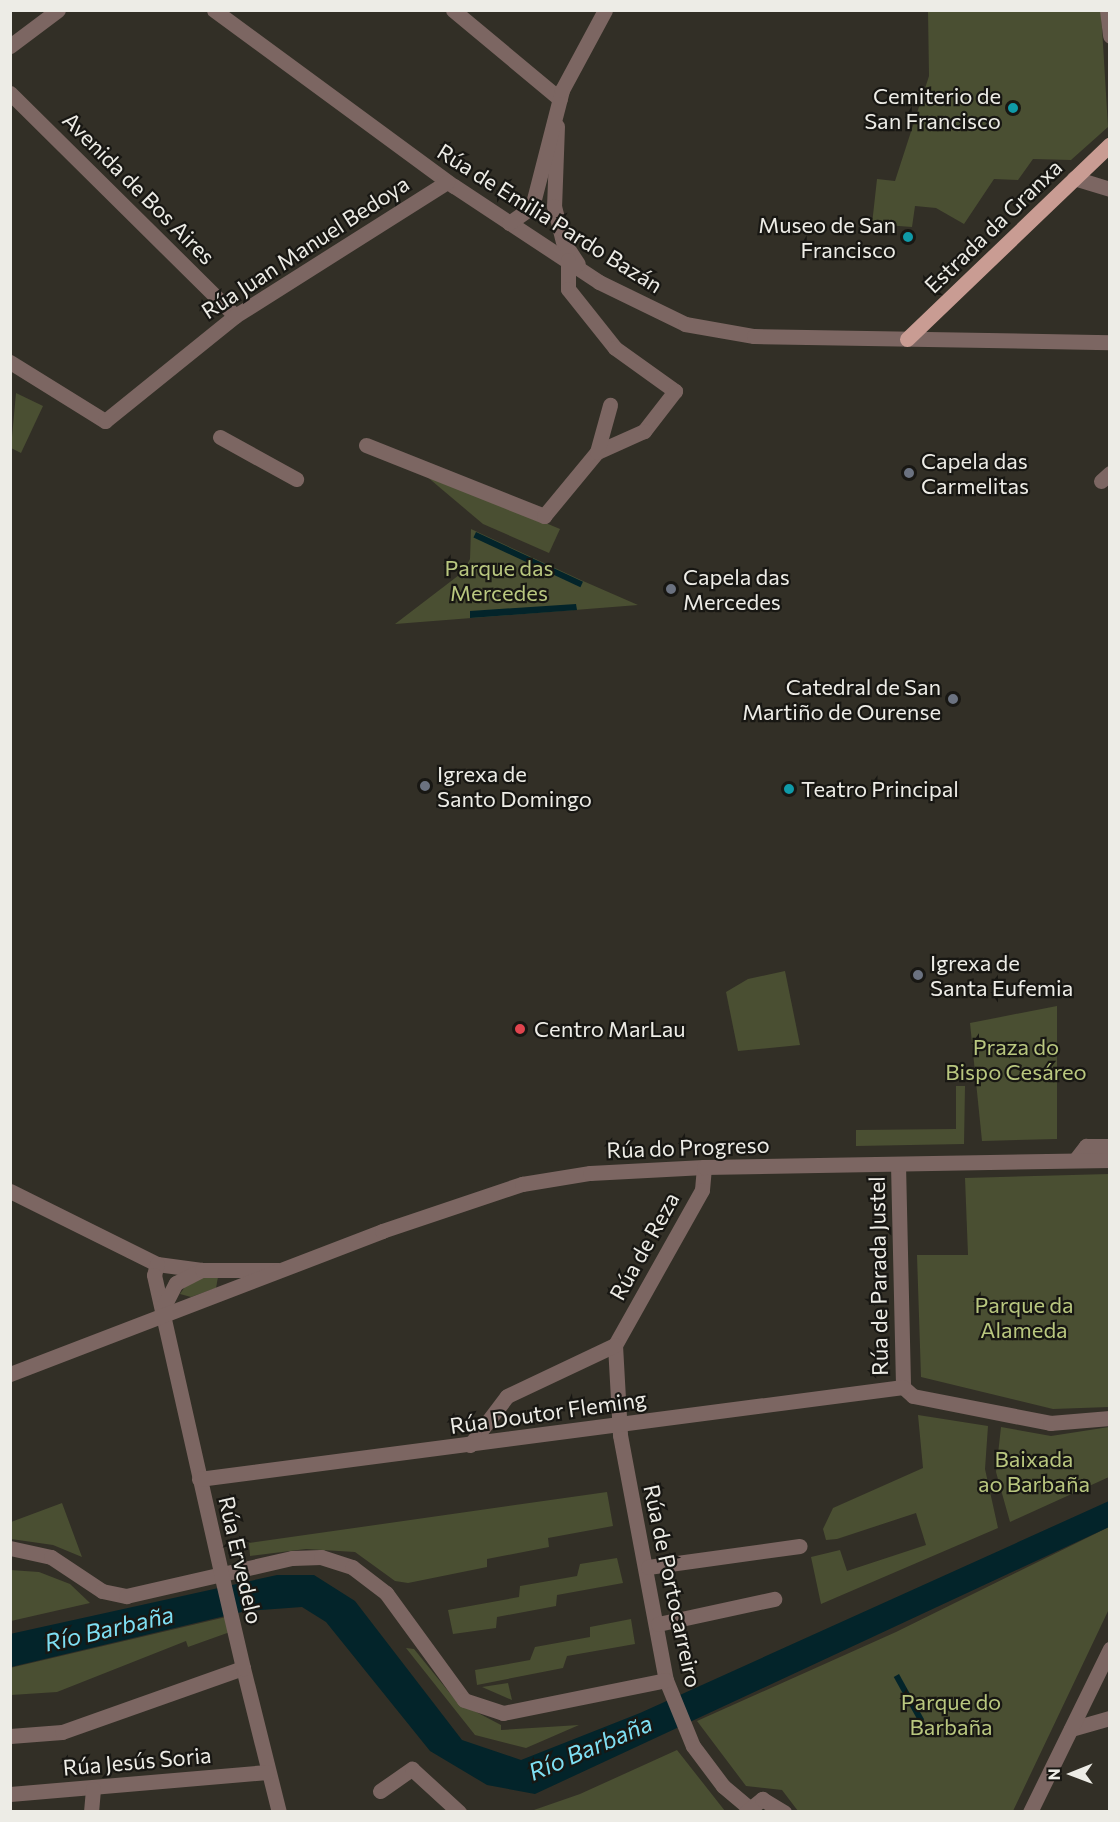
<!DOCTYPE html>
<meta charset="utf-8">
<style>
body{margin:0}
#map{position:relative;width:1120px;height:1822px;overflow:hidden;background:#322f26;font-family:Commissioner,sans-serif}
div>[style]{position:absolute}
.green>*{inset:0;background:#4a4f32}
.water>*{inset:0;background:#03242a;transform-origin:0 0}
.minor>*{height:15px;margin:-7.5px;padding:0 7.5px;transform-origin:7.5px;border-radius:7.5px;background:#7c6662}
.major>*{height:15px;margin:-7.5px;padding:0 7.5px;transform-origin:7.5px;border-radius:7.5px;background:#c99c93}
.minor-bridge>*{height:15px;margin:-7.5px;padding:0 7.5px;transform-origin:7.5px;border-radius:7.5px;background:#7c6662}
.dots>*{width:16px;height:16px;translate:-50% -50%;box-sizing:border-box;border:3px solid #181713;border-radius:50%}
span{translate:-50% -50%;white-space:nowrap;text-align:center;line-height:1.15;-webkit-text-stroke:4.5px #181713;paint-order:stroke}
.poi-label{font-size:22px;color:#edece6}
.right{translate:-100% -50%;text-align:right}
.left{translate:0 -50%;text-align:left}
.street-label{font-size:22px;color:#edece6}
.park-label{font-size:22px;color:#b9c77f}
.water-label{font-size:24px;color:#7edff3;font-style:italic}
.frame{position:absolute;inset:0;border:12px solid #edece6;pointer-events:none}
.north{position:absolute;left:1042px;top:1744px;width:60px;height:60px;-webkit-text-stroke:4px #181713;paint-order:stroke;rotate:269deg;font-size:16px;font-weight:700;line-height:24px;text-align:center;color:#edece6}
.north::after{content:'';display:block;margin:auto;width:21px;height:27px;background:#edece6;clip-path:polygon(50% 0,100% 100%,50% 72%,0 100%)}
</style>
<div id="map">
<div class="green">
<div style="clip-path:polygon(928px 11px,1101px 11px,1108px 127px,1071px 160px,1033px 159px,1018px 180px,994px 179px,964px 224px,936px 208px,915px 206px,912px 227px,872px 224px,877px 179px,895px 181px,929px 76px)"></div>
<div style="clip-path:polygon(16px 393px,43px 406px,21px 453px,11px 448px)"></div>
<div style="clip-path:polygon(419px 470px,560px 529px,549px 553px,483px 524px)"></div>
<div style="clip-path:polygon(471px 529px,583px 581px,638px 605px,395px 624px,463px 572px,470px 559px)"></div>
<div style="clip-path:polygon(785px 971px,800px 1045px,738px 1051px,726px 992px,748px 979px)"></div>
<div style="clip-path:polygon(1057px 1006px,1057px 1139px,982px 1141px,970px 1023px)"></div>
<div style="clip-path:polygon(956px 1086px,965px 1086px,964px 1144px,856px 1146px,856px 1130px,956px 1129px)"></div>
<div style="clip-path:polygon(1109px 1174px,1109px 1407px,1053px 1409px,921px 1377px,917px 1255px,968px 1255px,965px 1178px)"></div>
<div style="clip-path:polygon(218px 1277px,216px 1288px,191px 1297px,180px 1294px,191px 1278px)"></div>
<div style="clip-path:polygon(918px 1415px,988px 1426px,985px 1469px,998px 1528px,821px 1604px,811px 1557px,840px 1550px,847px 1571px,926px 1545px,916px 1513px,837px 1539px,826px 1540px,823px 1529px,833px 1508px,923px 1468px)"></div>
<div style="clip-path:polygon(1001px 1427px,1051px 1436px,1109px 1427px,1109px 1477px,1010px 1522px,996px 1472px)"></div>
<div style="clip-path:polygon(607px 1492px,613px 1526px,548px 1538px,549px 1547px,487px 1559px,487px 1567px,408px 1583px,395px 1581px,355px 1552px,306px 1549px,250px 1556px,249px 1543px)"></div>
<div style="clip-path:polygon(62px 1503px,82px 1557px,53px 1545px,11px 1539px,11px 1522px)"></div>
<div style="clip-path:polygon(1109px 1527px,1109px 1609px,1013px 1811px,798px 1811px,782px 1790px,746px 1786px,697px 1721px,896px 1632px)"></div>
<div style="clip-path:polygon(617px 1558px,623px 1583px,557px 1595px,556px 1606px,497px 1617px,496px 1628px,453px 1634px,448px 1610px,519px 1597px,520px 1586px,577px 1576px,580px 1564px)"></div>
<div style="clip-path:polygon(10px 1570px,39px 1572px,70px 1584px,90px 1603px,11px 1621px)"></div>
<div style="clip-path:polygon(226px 1617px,230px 1632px,188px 1647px,186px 1641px,57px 1692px,11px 1695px,10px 1668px)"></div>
<div style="clip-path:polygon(631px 1619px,635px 1644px,567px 1656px,563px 1668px,477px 1685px,475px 1670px,530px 1660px,535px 1647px,590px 1637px,590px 1627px)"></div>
<div style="clip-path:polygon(406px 1648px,414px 1649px,457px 1702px,501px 1725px,501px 1730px,579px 1725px,526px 1748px,475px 1735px)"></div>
<div style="clip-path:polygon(508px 1683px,512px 1700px,482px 1687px)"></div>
<div style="clip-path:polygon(677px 1750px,725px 1811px,531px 1811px,580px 1794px)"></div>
</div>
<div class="water">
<div style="left:476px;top:532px;width:118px;height:6px;rotate:25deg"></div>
<div style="clip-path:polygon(576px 604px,577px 610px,470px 618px,470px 611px)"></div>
<div style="clip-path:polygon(1109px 1501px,1109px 1527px,535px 1794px,487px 1785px,430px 1751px,326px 1622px,302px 1607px,246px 1611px,11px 1667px,10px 1634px,277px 1575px,314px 1575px,355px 1601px,462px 1740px,521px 1760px,640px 1713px)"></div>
<div style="left:899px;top:1674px;width:52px;height:6px;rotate:61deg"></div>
</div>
<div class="minor">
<div style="left:214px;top:10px;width:298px;rotate:36.3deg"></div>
<div style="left:454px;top:186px;width:174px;rotate:33.5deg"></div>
<div style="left:599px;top:282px;width:96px;rotate:26deg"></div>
<div style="left:685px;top:324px;width:70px;rotate:9.9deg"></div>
<div style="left:754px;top:336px;width:356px;rotate:1deg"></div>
<div style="left:453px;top:10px;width:139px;rotate:39.8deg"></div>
<div style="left:1107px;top:10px;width:26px;rotate:83deg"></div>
<div style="left:10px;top:46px;width:60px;rotate:-36.9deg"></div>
<div style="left:10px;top:93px;width:317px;rotate:44.7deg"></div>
<div style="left:557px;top:126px;width:80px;rotate:92.1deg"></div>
<div style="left:554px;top:206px;width:36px;rotate:76deg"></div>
<div style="left:563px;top:241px;width:27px;rotate:57deg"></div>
<div style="left:1074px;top:178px;width:38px;rotate:17deg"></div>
<div style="left:509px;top:223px;width:28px;rotate:-35deg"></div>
<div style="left:532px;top:207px;width:121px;rotate:-75.6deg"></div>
<div style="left:562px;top:90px;width:91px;rotate:-61.7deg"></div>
<div style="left:568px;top:260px;width:29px;rotate:90deg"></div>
<div style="left:568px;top:289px;width:75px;rotate:51.5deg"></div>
<div style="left:615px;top:348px;width:74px;rotate:35.6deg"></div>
<div style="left:675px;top:391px;width:51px;rotate:127.8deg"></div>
<div style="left:644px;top:431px;width:51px;rotate:155.9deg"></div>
<div style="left:10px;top:362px;width:112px;rotate:31.8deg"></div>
<div style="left:105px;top:421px;width:167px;rotate:-38.9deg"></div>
<div style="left:235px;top:316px;width:251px;rotate:-32.3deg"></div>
<div style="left:220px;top:437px;width:87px;rotate:28.9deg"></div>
<div style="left:366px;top:445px;width:192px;rotate:21.7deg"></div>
<div style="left:544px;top:516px;width:83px;rotate:-50.4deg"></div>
<div style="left:597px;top:452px;width:49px;rotate:-74.5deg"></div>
<div style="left:1101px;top:481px;width:12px;rotate:-42deg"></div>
<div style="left:1075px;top:1160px;width:18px;rotate:-52deg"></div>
<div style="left:1086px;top:1146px;width:24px"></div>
<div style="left:898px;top:1164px;width:223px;rotate:88.7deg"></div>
<div style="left:704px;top:1167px;width:23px;rotate:95deg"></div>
<div style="left:702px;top:1190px;width:178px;rotate:119.3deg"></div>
<div style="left:615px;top:1345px;width:90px;rotate:86.8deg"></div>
<div style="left:620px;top:1435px;width:249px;rotate:79.4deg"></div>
<div style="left:666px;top:1680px;width:71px;rotate:67.8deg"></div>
<div style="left:693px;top:1746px;width:50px;rotate:53.1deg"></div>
<div style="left:723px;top:1786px;width:33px;rotate:40deg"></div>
<div style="left:10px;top:1191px;width:164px;rotate:26.4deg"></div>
<div style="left:157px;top:1264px;width:45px;rotate:7.6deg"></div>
<div style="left:157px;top:1264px;width:11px;rotate:105deg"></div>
<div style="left:154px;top:1275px;width:301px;rotate:77.3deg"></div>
<div style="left:163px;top:1308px;width:28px;rotate:-63deg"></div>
<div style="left:176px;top:1283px;width:29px;rotate:-27deg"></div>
<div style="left:202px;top:1270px;width:76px"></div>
<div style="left:10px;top:1374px;width:399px;rotate:-21deg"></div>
<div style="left:382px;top:1231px;width:148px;rotate:-18.6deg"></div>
<div style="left:522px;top:1184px;width:69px;rotate:-9.2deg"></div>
<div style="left:590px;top:1173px;width:114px;rotate:-3deg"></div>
<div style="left:704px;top:1167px;width:406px;rotate:-1deg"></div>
<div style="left:903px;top:1387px;width:13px;rotate:42deg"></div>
<div style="left:913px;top:1396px;width:140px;rotate:11.1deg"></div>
<div style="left:1050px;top:1423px;width:60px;rotate:-4.8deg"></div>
<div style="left:470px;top:1445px;width:61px;rotate:-52.9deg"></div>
<div style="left:507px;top:1396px;width:119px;rotate:-25.3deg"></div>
<div style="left:199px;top:1479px;width:710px;rotate:-7.45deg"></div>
<div style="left:10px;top:1548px;width:42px;rotate:12.4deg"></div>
<div style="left:51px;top:1557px;width:61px;rotate:33.7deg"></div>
<div style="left:102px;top:1591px;width:25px;rotate:12deg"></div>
<div style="left:126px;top:1596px;width:170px;rotate:-12.9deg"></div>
<div style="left:292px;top:1558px;width:29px;rotate:-2deg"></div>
<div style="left:321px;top:1557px;width:33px;rotate:18deg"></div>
<div style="left:352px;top:1567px;width:43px;rotate:37.4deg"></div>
<div style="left:386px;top:1593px;width:132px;rotate:53.9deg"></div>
<div style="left:464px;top:1700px;width:41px;rotate:18.4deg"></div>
<div style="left:503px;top:1713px;width:166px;rotate:-11.4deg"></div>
<div style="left:648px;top:1567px;width:153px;rotate:-7.9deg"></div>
<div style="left:658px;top:1624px;width:119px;rotate:-12.2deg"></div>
<div style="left:1071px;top:1729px;width:41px;rotate:-15.8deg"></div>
<div style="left:10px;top:1736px;width:52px;rotate:-4.4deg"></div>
<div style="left:62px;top:1732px;width:192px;rotate:-19.5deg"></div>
<div style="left:243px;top:1668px;width:148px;rotate:76deg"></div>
<div style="left:380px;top:1791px;width:39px;rotate:-35deg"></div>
<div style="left:412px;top:1769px;width:64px;rotate:42.5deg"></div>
<div style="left:10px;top:1794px;width:258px;rotate:-4.9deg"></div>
<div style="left:91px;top:1812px;width:23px;rotate:-85deg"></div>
<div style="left:746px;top:1812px;width:21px;rotate:-39deg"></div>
<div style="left:762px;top:1799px;width:26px;rotate:31deg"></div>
<div style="left:1030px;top:1812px;width:182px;rotate:-63.9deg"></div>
</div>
<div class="major">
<div style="left:907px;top:339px;width:281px;rotate:-43.8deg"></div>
</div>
<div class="minor-bridge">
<div style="left:220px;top:1569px;width:102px;rotate:76.9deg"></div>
</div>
<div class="dots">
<div style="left:1013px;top:108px;background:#0f9aa8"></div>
<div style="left:908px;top:237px;background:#0f9aa8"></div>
<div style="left:909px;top:473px;background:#6b7280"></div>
<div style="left:671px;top:589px;background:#6b7280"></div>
<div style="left:953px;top:699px;background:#6b7280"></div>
<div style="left:425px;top:786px;background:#6b7280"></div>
<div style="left:789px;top:789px;background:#0f9aa8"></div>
<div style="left:918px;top:975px;background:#6b7280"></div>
<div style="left:520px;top:1029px;background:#e0444e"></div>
</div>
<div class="poi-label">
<span class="right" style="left:1001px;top:108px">Cemiterio de<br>San Francisco</span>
<span class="right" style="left:896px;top:237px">Museo de San<br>Francisco</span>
<span class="left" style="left:921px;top:473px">Capela das<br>Carmelitas</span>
<span class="left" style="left:683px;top:589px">Capela das<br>Mercedes</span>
<span class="right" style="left:941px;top:699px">Catedral de San<br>Martiño de Ourense</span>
<span class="left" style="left:437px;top:786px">Igrexa de<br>Santo Domingo</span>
<span class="left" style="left:801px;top:789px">Teatro Principal</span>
<span class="left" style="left:930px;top:975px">Igrexa de<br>Santa Eufemia</span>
<span class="left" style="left:534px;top:1029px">Centro MarLau</span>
</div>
<div class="street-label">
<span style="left:139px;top:188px;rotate:45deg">Avenida de Bos Aires</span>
<span style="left:550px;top:218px;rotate:32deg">Rúa de Emilia Pardo Bazán</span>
<span style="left:993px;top:226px;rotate:-44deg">Estrada da Granxa</span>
<span style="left:305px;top:247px;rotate:-33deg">Rúa Juan Manuel Bedoya</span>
<span style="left:688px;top:1147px;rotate:-2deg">Rúa do Progreso</span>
<span style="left:644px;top:1246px;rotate:-61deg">Rúa de Reza</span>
<span style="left:878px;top:1276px;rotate:-91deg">Rúa de Parada Justel</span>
<span style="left:548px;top:1412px;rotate:-8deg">Rúa Doutor Fleming</span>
<span style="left:241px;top:1560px;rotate:77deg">Rúa Ervedelo</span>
<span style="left:673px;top:1586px;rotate:78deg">Rúa de Portocarreiro</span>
<span style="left:137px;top:1761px;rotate:-5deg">Rúa Jesús Soria</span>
</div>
<div class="park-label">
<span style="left:499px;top:580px">Parque das<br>Mercedes</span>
<span style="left:1016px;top:1059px">Praza do<br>Bispo Cesáreo</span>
<span style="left:1024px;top:1317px">Parque da<br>Alameda</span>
<span style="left:1034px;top:1471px">Baixada<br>ao Barbaña</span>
<span style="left:951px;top:1714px">Parque do<br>Barbaña</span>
</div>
<div class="water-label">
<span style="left:109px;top:1628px;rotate:-13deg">Río Barbaña</span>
<span style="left:590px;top:1747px;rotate:-23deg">Río Barbaña</span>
</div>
<div class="frame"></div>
<div class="north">N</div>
</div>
